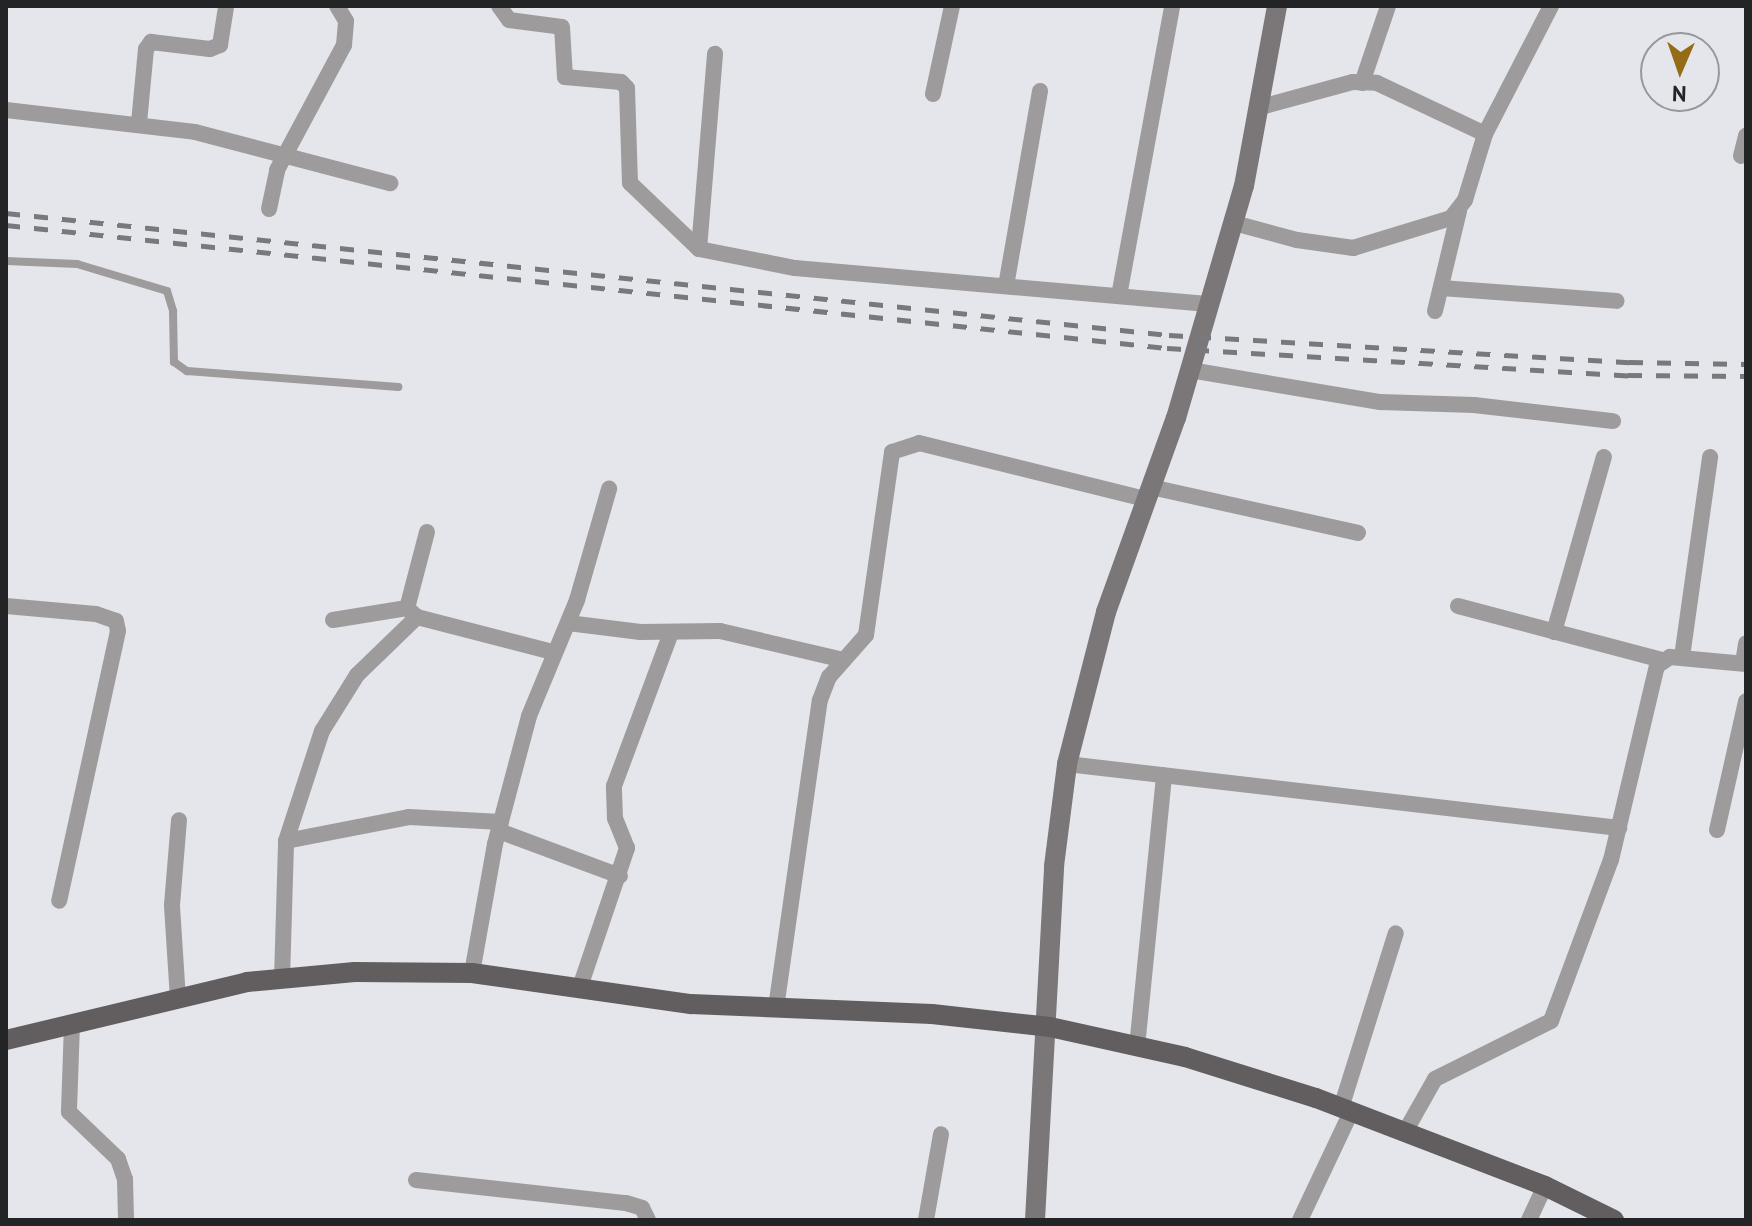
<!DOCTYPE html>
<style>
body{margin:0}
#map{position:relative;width:1752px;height:1226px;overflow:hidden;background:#e4e6eb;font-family:"PT Sans",sans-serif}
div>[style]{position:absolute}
.lane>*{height:8px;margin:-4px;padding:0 4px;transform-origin:4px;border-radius:4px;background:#9e9b9c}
.street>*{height:16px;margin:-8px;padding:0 8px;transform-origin:8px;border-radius:8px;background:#9e9b9c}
.secondary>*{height:20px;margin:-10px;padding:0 10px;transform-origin:10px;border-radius:10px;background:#7b7778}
.primary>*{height:20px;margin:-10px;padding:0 10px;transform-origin:10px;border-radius:10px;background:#625e5f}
.rail>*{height:5px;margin-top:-2.5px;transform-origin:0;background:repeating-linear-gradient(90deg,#78797c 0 14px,transparent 0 28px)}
span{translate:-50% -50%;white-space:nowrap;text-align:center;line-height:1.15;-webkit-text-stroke:6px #e4e6eb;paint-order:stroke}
.frame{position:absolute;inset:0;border:8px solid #232425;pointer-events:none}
.north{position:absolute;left:1640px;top:32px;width:80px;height:80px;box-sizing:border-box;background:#e4e6eb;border:2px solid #97989c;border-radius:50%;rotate:182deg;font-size:22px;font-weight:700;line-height:32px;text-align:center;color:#232425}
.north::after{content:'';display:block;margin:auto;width:28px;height:36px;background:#946c15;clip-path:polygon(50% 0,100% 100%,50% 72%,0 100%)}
</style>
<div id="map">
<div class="lane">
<div style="left:6px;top:261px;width:71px;rotate:2.4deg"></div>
<div style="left:77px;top:264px;width:94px;rotate:16.7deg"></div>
<div style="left:167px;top:291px;width:21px;rotate:73deg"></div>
<div style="left:173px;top:311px;width:51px;rotate:88.9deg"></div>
<div style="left:174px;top:362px;width:16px;rotate:35deg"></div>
<div style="left:187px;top:371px;width:212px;rotate:4.3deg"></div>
</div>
<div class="street">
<div style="left:499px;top:6px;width:17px;rotate:54deg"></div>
<div style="left:509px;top:20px;width:53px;rotate:7.5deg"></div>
<div style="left:562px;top:27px;width:50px;rotate:86.6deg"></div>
<div style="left:565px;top:77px;width:56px;rotate:5.1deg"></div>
<div style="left:621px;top:82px;width:8px;rotate:45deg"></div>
<div style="left:627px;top:88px;width:95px;rotate:88.2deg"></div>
<div style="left:630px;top:183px;width:95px;rotate:43.7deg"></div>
<div style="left:699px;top:249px;width:98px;rotate:11.2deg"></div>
<div style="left:795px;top:268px;width:417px;rotate:5deg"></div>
<div style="left:1362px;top:83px;width:81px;rotate:-71.3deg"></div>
<div style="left:933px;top:94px;width:90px;rotate:-77.8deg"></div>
<div style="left:1261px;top:107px;width:95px;rotate:-15.2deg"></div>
<div style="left:1353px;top:82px;width:24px;rotate:2deg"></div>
<div style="left:1377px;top:83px;width:119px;rotate:25.3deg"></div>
<div style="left:6px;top:110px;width:190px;rotate:6.6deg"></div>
<div style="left:195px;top:132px;width:202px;rotate:14.7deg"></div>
<div style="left:139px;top:123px;width:74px;rotate:-84.6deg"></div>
<div style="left:146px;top:49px;width:9px;rotate:-54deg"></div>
<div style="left:151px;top:42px;width:59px;rotate:6.8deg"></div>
<div style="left:210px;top:49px;width:11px;rotate:-22deg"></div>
<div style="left:220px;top:45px;width:39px;rotate:-81deg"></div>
<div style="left:1741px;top:156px;width:21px;rotate:-76deg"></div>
<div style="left:269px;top:209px;width:40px;rotate:-78deg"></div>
<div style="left:277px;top:170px;width:142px;rotate:-61.8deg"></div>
<div style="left:344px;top:45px;width:24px;rotate:-85deg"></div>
<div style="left:346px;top:21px;width:17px;rotate:-121deg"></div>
<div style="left:1234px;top:223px;width:65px;rotate:15.1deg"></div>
<div style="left:1297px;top:240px;width:57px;rotate:8.1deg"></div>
<div style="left:1353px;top:248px;width:102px;rotate:-17deg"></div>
<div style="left:1451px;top:218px;width:23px;rotate:-52deg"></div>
<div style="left:1465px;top:200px;width:69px;rotate:-73.1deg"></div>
<div style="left:1485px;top:134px;width:144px;rotate:-62.7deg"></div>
<div style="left:699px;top:249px;width:196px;rotate:-85.3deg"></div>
<div style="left:1006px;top:286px;width:198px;rotate:-80.1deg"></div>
<div style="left:1441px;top:288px;width:176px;rotate:4.2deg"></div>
<div style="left:1119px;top:296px;width:295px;rotate:-79.6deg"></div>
<div style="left:1435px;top:311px;width:103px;rotate:-76.5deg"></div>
<div style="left:1190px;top:370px;width:193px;rotate:9.6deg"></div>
<div style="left:1380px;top:402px;width:94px;rotate:1.8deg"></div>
<div style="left:1474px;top:405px;width:140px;rotate:6.6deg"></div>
<div style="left:1151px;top:487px;width:212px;rotate:12.5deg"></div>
<div style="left:427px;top:532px;width:79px;rotate:104.7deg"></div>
<div style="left:407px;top:608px;width:13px;rotate:42deg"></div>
<div style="left:417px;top:617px;width:139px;rotate:14.5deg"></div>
<div style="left:6px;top:606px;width:90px;rotate:5.1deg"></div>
<div style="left:96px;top:614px;width:21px;rotate:19deg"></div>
<div style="left:116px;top:621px;width:10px;rotate:79deg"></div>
<div style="left:118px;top:631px;width:276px;rotate:102.3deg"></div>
<div style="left:1458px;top:606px;width:211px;rotate:14.8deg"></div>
<div style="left:333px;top:620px;width:75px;rotate:-9.2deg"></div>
<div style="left:568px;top:623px;width:73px;rotate:7.1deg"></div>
<div style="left:640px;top:632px;width:80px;rotate:-0.7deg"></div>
<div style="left:720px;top:631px;width:127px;rotate:13.2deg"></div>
<div style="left:1554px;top:632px;width:182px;rotate:-74.1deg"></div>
<div style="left:1682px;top:657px;width:202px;rotate:-82deg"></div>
<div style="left:1743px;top:663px;width:20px;rotate:-81deg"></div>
<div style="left:1067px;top:764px;width:556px;rotate:6.61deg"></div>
<div style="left:1717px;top:830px;width:132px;rotate:-77.3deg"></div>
<div style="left:499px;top:831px;width:129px;rotate:20.4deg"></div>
<div style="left:286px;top:841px;width:125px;rotate:-11deg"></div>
<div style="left:409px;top:817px;width:92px;rotate:3.1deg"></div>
<div style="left:472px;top:973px;width:131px;rotate:-79.9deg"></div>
<div style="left:495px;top:844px;width:132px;rotate:-75.1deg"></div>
<div style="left:529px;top:716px;width:126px;rotate:-67.5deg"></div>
<div style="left:577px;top:600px;width:116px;rotate:-73.9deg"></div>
<div style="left:282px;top:979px;width:138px;rotate:-88.3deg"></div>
<div style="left:286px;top:841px;width:116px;rotate:-71.9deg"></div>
<div style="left:322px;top:731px;width:66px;rotate:-58deg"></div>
<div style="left:357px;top:675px;width:83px;rotate:-44deg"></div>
<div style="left:580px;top:987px;width:147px;rotate:-71.3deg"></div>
<div style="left:627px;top:848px;width:31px;rotate:-112deg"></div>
<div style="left:615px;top:819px;width:33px;rotate:-92deg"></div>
<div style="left:614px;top:786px;width:163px;rotate:-69.6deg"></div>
<div style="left:178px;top:999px;width:94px;rotate:-93.7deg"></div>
<div style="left:172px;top:905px;width:85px;rotate:-85.3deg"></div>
<div style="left:776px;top:1008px;width:311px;rotate:-81.9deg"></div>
<div style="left:820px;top:700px;width:25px;rotate:-69deg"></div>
<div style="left:829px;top:677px;width:56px;rotate:-48.6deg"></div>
<div style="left:866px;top:635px;width:185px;rotate:-81.9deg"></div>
<div style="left:892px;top:452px;width:28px;rotate:-18deg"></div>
<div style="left:919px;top:443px;width:234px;rotate:13.9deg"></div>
<div style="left:72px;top:1024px;width:88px;rotate:92deg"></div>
<div style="left:69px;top:1112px;width:68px;rotate:43.8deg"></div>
<div style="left:118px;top:1159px;width:21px;rotate:71deg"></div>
<div style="left:125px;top:1179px;width:41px;rotate:88.6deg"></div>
<div style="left:1137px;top:1047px;width:273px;rotate:-84.3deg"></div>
<div style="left:1341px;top:1108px;width:183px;rotate:-72.6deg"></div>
<div style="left:1405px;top:1132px;width:61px;rotate:-60.5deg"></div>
<div style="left:1435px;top:1079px;width:130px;rotate:-26.6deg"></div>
<div style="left:1551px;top:1021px;width:172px;rotate:-69.6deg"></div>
<div style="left:1611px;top:860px;width:199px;rotate:-76.7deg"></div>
<div style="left:1657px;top:666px;width:16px;rotate:-35deg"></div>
<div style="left:1670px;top:657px;width:76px;rotate:5.3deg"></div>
<div style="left:416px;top:1180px;width:211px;rotate:6.3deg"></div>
<div style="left:626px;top:1203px;width:17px;rotate:17deg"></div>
<div style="left:642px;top:1208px;width:13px;rotate:63deg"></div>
<div style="left:926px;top:1220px;width:87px;rotate:-80.1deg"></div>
<div style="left:1300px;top:1220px;width:119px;rotate:-64.7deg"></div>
<div style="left:1529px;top:1220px;width:38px;rotate:-65deg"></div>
</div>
<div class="secondary">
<div style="left:1035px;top:1220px;width:355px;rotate:-86.9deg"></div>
<div style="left:1054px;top:866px;width:103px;rotate:-82.7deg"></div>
<div style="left:1067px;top:764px;width:157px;rotate:-75.6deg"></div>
<div style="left:1106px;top:612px;width:206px;rotate:-70.2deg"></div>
<div style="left:1176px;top:418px;width:242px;rotate:-73.7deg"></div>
<div style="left:1244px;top:186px;width:183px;rotate:-79.6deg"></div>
</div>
<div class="primary">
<div style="left:6px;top:1040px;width:248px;rotate:-13.5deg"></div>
<div style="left:247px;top:982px;width:108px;rotate:-5.3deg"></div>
<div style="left:355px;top:972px;width:117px;rotate:0.5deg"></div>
<div style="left:472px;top:973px;width:221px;rotate:8.1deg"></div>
<div style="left:691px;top:1004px;width:241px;rotate:2.4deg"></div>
<div style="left:932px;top:1014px;width:119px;rotate:6.3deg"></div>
<div style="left:1050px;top:1027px;width:138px;rotate:12.5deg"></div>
<div style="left:1185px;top:1057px;width:137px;rotate:17.4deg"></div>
<div style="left:1316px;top:1098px;width:245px;rotate:21deg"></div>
<div style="left:1545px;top:1186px;width:77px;rotate:26.2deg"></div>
</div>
<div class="rail">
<div style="left:6px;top:213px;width:1169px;rotate:5.99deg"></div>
<div style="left:1169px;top:335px;width:461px;rotate:3.4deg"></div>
<div style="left:1629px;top:362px;width:117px;rotate:1deg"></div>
<div style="left:6px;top:225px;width:1167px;rotate:6.05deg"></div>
<div style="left:1167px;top:348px;width:462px;rotate:3.4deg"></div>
<div style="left:1628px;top:375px;width:118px;rotate:0.5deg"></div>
</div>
<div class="frame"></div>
<div class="north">N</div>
</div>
